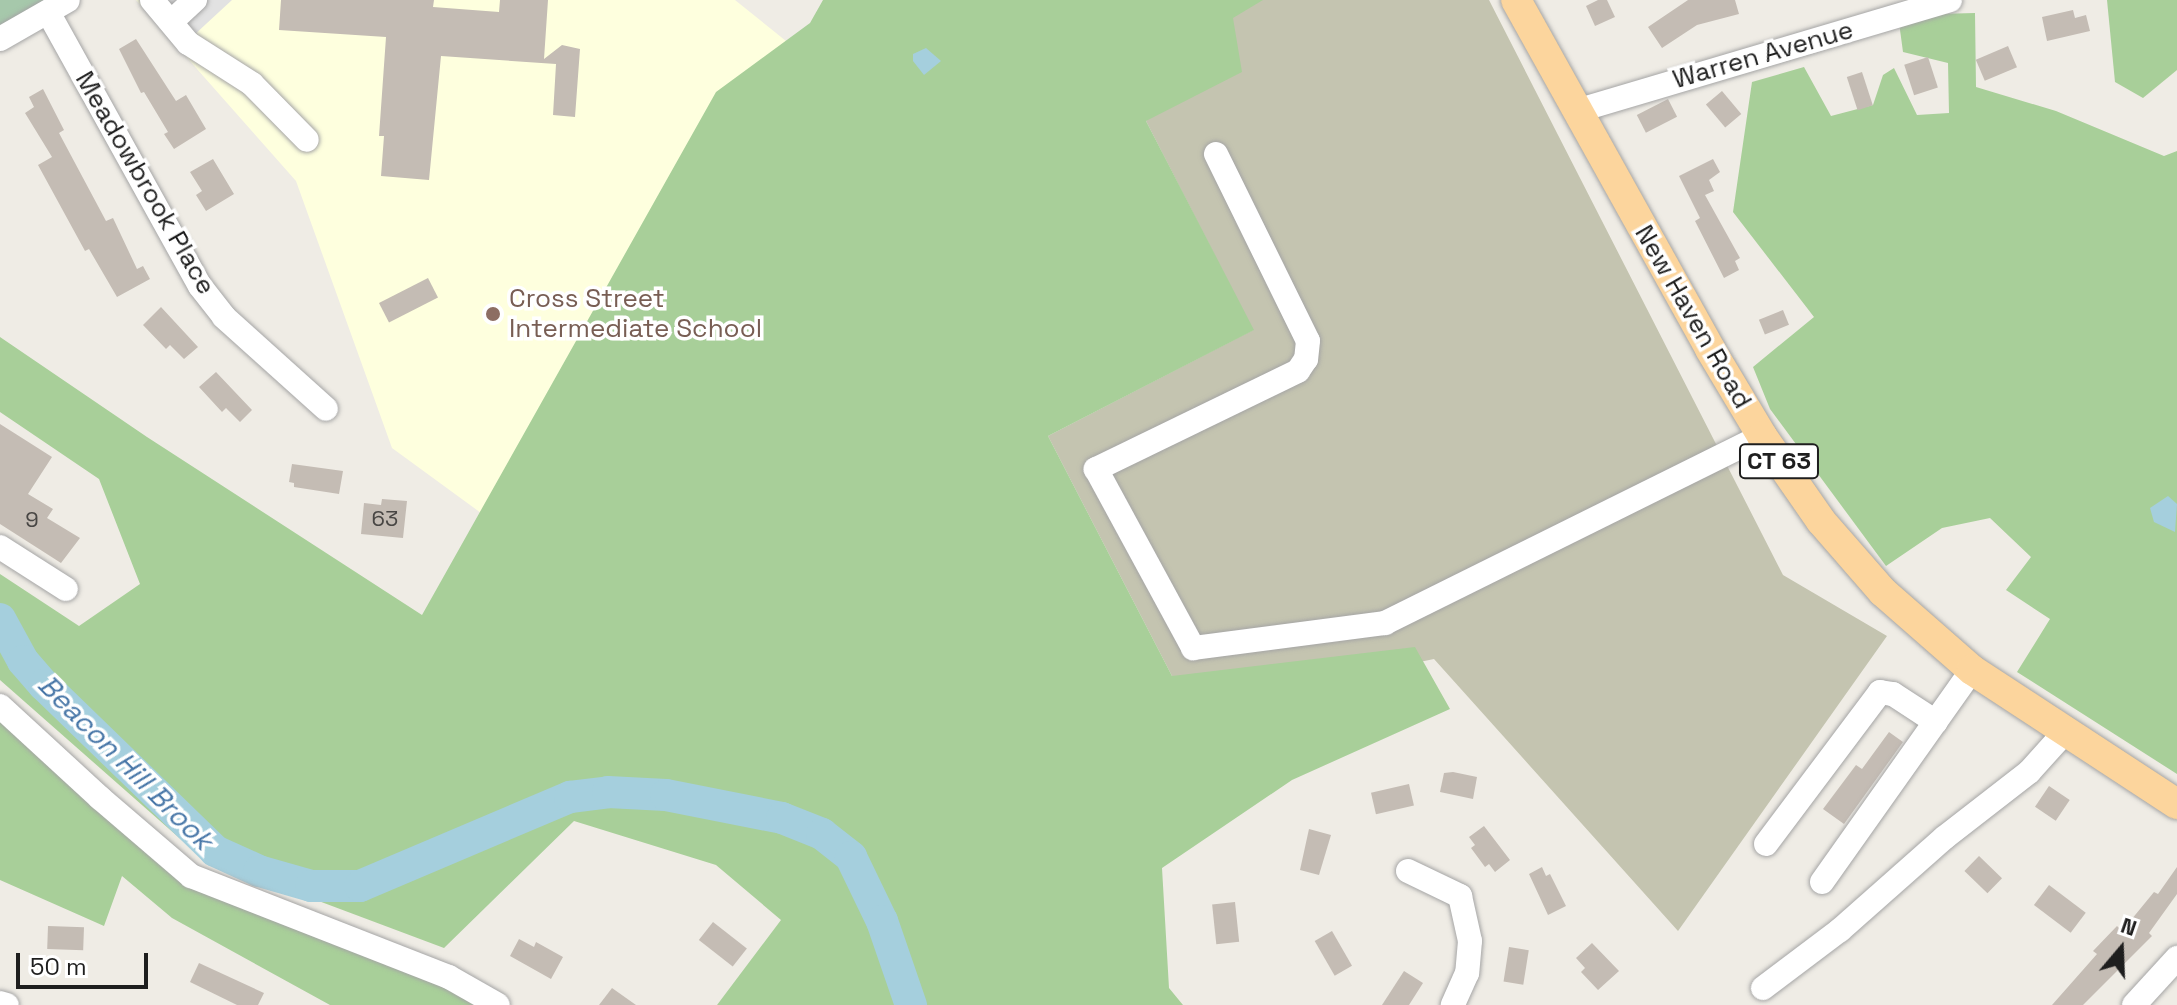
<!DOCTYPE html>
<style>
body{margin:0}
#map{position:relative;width:2177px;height:1005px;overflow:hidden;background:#efece5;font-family:"Space Grotesk",sans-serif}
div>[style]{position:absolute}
.education>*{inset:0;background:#feffde}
.construction>*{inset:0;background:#c4c4b0}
.forest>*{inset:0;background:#a8cf99}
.cemetery>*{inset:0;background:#a6c8ab}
.parking>*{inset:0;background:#e2e2e2}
.water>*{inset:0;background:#a5cfdd}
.river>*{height:32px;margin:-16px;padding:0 16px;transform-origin:16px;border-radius:16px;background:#a5cfdd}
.building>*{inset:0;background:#c4bcb4;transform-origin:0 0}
.roads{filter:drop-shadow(0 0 2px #a5a5a5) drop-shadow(0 0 2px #a5a5a5)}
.minor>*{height:24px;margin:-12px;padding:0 12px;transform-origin:12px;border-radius:12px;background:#fff}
.major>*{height:30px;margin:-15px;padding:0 15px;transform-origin:15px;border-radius:15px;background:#fcd59d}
.dots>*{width:22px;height:22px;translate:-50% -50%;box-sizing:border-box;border:4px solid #fff;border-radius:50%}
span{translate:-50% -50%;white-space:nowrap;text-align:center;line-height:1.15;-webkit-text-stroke:7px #fff;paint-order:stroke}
.number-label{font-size:22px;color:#484644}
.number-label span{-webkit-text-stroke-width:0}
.shield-label span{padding:2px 6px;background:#fff;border:2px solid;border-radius:6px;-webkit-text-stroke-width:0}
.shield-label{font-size:24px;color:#1e1e1e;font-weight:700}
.street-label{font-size:26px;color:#1e1e1e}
.education-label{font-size:26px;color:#785e54}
.left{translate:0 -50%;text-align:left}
.water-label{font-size:28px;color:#4776a7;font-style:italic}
.north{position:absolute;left:2081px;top:909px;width:80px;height:80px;-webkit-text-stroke:6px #fff;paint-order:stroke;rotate:19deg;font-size:22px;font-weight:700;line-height:32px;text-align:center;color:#1e1e1e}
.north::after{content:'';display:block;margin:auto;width:28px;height:36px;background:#1e1e1e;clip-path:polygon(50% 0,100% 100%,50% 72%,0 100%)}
.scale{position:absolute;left:16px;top:953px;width:132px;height:36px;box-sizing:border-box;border:4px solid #1e1e1e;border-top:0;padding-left:10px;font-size:24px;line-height:28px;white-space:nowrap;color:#1e1e1e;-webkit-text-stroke:6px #fff;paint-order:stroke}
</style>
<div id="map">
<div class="education">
<div style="clip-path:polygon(136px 0,735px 0,791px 45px,518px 540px,392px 448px,296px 181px)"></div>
</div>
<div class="construction">
<div style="clip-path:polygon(1205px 0,1489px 0,1783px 575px,1887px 636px,1678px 931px,1434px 659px,1295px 688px,1172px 676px,1048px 436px,1253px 330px,1146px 121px)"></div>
</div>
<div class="forest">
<div style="clip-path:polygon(823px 0,1263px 0,1233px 18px,1242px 72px,1146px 121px,1254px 330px,1048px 436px,1172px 676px,1415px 647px,1450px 709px,1292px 780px,1162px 868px,1169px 988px,1183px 1005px,717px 1005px,781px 920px,716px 865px,574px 821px,444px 948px,201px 857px,0 680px,0 574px,79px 626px,140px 584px,99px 479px,0 412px,0 337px,147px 437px,422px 615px,716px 92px,810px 23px)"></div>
<div style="clip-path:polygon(2107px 0,2177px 0,2177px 70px,2143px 98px,2115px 82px)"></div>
<div style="clip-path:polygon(1975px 13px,1976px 87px,2056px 111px,2164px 156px,2177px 151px,2177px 774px,2017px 672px,2050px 619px,2006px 590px,2031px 557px,1990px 518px,1942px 528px,1886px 566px,1770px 409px,1753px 367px,1814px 317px,1733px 212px,1752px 82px,1804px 67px,1831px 116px,1873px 105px,1883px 75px,1894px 68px,1917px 115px,1949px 113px,1948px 63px,1903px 52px,1898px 15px)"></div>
<div style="clip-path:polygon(0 721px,183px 885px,428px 977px,477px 1005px,330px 1005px,172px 918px,122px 876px,104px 926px,0 880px)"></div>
</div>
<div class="cemetery">
<div style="clip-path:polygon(0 0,48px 0,0 27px)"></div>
</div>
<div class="parking">
<div style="clip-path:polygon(163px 0,232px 0,193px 36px)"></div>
</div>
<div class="water">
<div style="clip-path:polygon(926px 48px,941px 61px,924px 75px,913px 61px,913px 54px)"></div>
<div style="clip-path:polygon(2168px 496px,2177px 504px,2175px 532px,2154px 522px,2150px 508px)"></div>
</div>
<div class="river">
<div style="left:0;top:619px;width:48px;rotate:61.3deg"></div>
<div style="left:23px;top:661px;width:32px;rotate:49deg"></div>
<div style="left:44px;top:685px;width:238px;rotate:44.1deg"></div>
<div style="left:215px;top:851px;width:48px;rotate:24.4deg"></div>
<div style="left:259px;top:871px;width:54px;rotate:16.1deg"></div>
<div style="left:311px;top:886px;width:49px"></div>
<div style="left:360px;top:886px;width:228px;rotate:-23deg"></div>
<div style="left:570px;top:797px;width:38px;rotate:-7deg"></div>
<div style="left:608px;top:792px;width:58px;rotate:3deg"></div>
<div style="left:666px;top:795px;width:118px;rotate:11.2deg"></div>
<div style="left:782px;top:818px;width:43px;rotate:21.8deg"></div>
<div style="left:822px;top:834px;width:37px;rotate:38deg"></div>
<div style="left:851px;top:857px;width:71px;rotate:64.2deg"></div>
<div style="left:882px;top:921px;width:89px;rotate:71deg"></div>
</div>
<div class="building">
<div style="clip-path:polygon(281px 0,434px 0,433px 7px,499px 12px,500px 0,548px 0,544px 59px,562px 45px,580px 49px,575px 117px,553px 115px,556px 64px,441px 56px,429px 180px,381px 176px,384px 136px,379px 136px,386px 37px,279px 30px)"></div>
<div style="clip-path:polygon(1598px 0,1607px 0,1615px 17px,1595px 26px,1586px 6px)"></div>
<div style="clip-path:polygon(1688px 0,1735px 0,1739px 14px,1697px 25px,1662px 48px,1648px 27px)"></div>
<div style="clip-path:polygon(2073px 10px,2075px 18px,2086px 15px,2090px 31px,2047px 41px,2042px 17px)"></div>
<div style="clip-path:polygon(136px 39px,176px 101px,186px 95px,206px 129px,174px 149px,164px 134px,168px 132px,144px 92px,141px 93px,119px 49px)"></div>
<div style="left:2008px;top:46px;width:23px;height:35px;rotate:67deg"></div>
<div style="left:1928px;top:57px;width:32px;height:25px;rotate:72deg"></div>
<div style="left:1862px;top:72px;width:35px;height:16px;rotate:72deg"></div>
<div style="clip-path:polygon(43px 89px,64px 130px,59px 133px,106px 221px,113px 218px,137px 269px,143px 266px,150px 279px,117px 297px,89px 249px,85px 251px,38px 165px,52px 157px,25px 113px,34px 107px,29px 97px)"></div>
<div style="left:1722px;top:91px;width:30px;height:21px;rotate:50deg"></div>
<div style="left:1668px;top:99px;width:20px;height:35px;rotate:63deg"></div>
<div style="clip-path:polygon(213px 159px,234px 194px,206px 211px,196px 195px,202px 191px,190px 172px)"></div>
<div style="clip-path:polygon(1713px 159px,1720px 172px,1709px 180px,1714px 191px,1705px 195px,1740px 258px,1735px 261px,1739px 270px,1724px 278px,1695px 221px,1700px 218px,1679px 176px)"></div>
<div style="left:428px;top:278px;width:22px;height:55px;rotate:63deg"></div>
<div style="clip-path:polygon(161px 307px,198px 347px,184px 359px,170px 345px,166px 349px,143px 325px)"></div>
<div style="left:1783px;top:310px;width:16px;height:26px;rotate:68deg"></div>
<div style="clip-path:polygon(216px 372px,252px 410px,240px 422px,226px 408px,222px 412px,199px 387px)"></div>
<div style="clip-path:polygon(0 424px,52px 457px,28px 494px,53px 509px,47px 518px,80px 538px,61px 563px,0 524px)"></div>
<div style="clip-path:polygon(292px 464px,343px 471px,339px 494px,294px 487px,294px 483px,289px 482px)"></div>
<div style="clip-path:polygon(382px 499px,407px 501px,403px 538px,361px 534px,364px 503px,381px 505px)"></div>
<div style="clip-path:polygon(1889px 732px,1903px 742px,1844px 824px,1823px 809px,1856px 765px,1862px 769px)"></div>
<div style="clip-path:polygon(1453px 772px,1477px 777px,1473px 799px,1440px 792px,1444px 773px)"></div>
<div style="left:1409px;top:784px;width:22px;height:39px;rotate:77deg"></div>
<div style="left:2049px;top:786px;width:25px;height:25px;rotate:34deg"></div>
<div style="clip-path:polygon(1484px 826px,1510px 860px,1495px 872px,1489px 864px,1485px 867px,1471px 848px,1475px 845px,1469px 837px)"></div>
<div style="clip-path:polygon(1309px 829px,1331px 835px,1319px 875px,1300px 870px)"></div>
<div style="left:1979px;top:856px;width:32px;height:21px;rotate:44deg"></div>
<div style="clip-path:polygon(1542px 867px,1546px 876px,1550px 874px,1566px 906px,1548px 915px,1529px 874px)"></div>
<div style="clip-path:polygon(2177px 867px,2177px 894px,2149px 933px,2152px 936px,2083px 1005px,2052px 1005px,2097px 954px,2093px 951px,2117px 926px,2122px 931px,2154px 892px,2158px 894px)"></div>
<div style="left:2049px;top:885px;width:46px;height:25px;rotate:37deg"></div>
<div style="left:1235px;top:902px;width:40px;height:23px;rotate:84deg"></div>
<div style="left:713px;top:922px;width:43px;height:23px;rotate:38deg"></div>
<div style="left:48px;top:926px;width:36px;height:23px;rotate:2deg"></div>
<div style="left:1332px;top:931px;width:40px;height:20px;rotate:60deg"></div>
<div style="clip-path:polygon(519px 939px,534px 947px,536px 942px,563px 957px,551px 979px,510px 956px)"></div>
<div style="clip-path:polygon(1592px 943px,1619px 971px,1598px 990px,1581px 972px,1585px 968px,1576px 958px)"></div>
<div style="left:1509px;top:947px;width:20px;height:35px;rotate:9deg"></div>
<div style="clip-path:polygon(199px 963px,264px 993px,258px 1005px,237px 1005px,190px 982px)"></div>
<div style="clip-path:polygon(1404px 971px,1423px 983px,1409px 1005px,1382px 1005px)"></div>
<div style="clip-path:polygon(612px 988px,636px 1005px,599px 1005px)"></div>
</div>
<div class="roads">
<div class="minor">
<div style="left:152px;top:0;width:56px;rotate:50.1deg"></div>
<div style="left:188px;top:43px;width:76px;rotate:32.6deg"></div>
<div style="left:252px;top:84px;width:78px;rotate:45.5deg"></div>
<div style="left:48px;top:12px;width:313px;rotate:61deg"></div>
<div style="left:200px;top:286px;width:39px;rotate:52deg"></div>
<div style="left:224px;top:317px;width:137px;rotate:42deg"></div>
<div style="left:171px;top:22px;width:33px;rotate:-43deg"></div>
<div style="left:0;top:39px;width:78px;rotate:-29.8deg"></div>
<div style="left:1576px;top:111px;width:390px;rotate:-16.5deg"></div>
<div style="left:1216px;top:154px;width:208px;rotate:63.8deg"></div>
<div style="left:1308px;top:341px;width:18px;rotate:96deg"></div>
<div style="left:1306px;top:359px;width:14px;rotate:124deg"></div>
<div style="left:1298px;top:371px;width:225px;rotate:154.1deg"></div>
<div style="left:1096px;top:469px;width:204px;rotate:61.5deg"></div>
<div style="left:1193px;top:648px;width:194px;rotate:-7.4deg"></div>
<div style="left:1385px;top:623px;width:421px;rotate:-26.4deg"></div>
<div style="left:0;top:547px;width:78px;rotate:32.5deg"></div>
<div style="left:0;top:706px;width:136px;rotate:42.6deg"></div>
<div style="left:100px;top:798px;width:120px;rotate:40.6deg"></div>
<div style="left:191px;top:876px;width:277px;rotate:21.4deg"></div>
<div style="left:449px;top:977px;width:56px;rotate:29.7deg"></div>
<div style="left:1766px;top:844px;width:190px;rotate:-53.1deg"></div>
<div style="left:1880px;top:692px;width:13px;rotate:9deg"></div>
<div style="left:1893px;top:694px;width:51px;rotate:33.1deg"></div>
<div style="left:1408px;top:871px;width:58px;rotate:25.7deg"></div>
<div style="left:1460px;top:896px;width:46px;rotate:77.5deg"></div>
<div style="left:1470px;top:941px;width:32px;rotate:95deg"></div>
<div style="left:1467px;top:973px;width:35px;rotate:114deg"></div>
<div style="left:1822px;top:882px;width:260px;rotate:-54.7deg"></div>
<div style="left:1763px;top:988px;width:96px;rotate:-37deg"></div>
<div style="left:1840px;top:930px;width:139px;rotate:-41.5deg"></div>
<div style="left:1944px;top:838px;width:108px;rotate:-37.8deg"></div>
<div style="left:2029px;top:772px;width:54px;rotate:-48deg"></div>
<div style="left:0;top:1003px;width:7px;rotate:16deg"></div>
<div style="left:2134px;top:1005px;width:64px;rotate:-47.5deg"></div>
</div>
<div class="major">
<div style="left:1516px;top:0;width:399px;rotate:60.9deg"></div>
<div style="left:1710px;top:349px;width:101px;rotate:59.1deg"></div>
<div style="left:1762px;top:436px;width:103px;rotate:55.2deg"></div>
<div style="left:1821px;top:521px;width:94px;rotate:48.9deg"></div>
<div style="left:1883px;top:592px;width:118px;rotate:41.2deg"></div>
<div style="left:1972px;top:670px;width:245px;rotate:33.2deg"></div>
</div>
</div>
<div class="dots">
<div style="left:493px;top:314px;background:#8d6e63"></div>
</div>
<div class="number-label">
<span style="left:385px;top:519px">63</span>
<span style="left:32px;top:520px">9</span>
</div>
<div class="shield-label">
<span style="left:1779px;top:461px">CT 63</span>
</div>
<div class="street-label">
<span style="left:1763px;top:55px;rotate:-16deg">Warren Avenue</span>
<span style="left:145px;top:183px;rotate:60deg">Meadowbrook Place</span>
<span style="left:1693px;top:317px;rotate:60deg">New Haven Road</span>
</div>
<div class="education-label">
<span class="left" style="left:509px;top:314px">Cross Street<br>Intermediate School</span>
</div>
<div class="water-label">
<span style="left:126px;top:762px;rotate:45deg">Beacon Hill Brook</span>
</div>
<div class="north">N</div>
<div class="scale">50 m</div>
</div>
